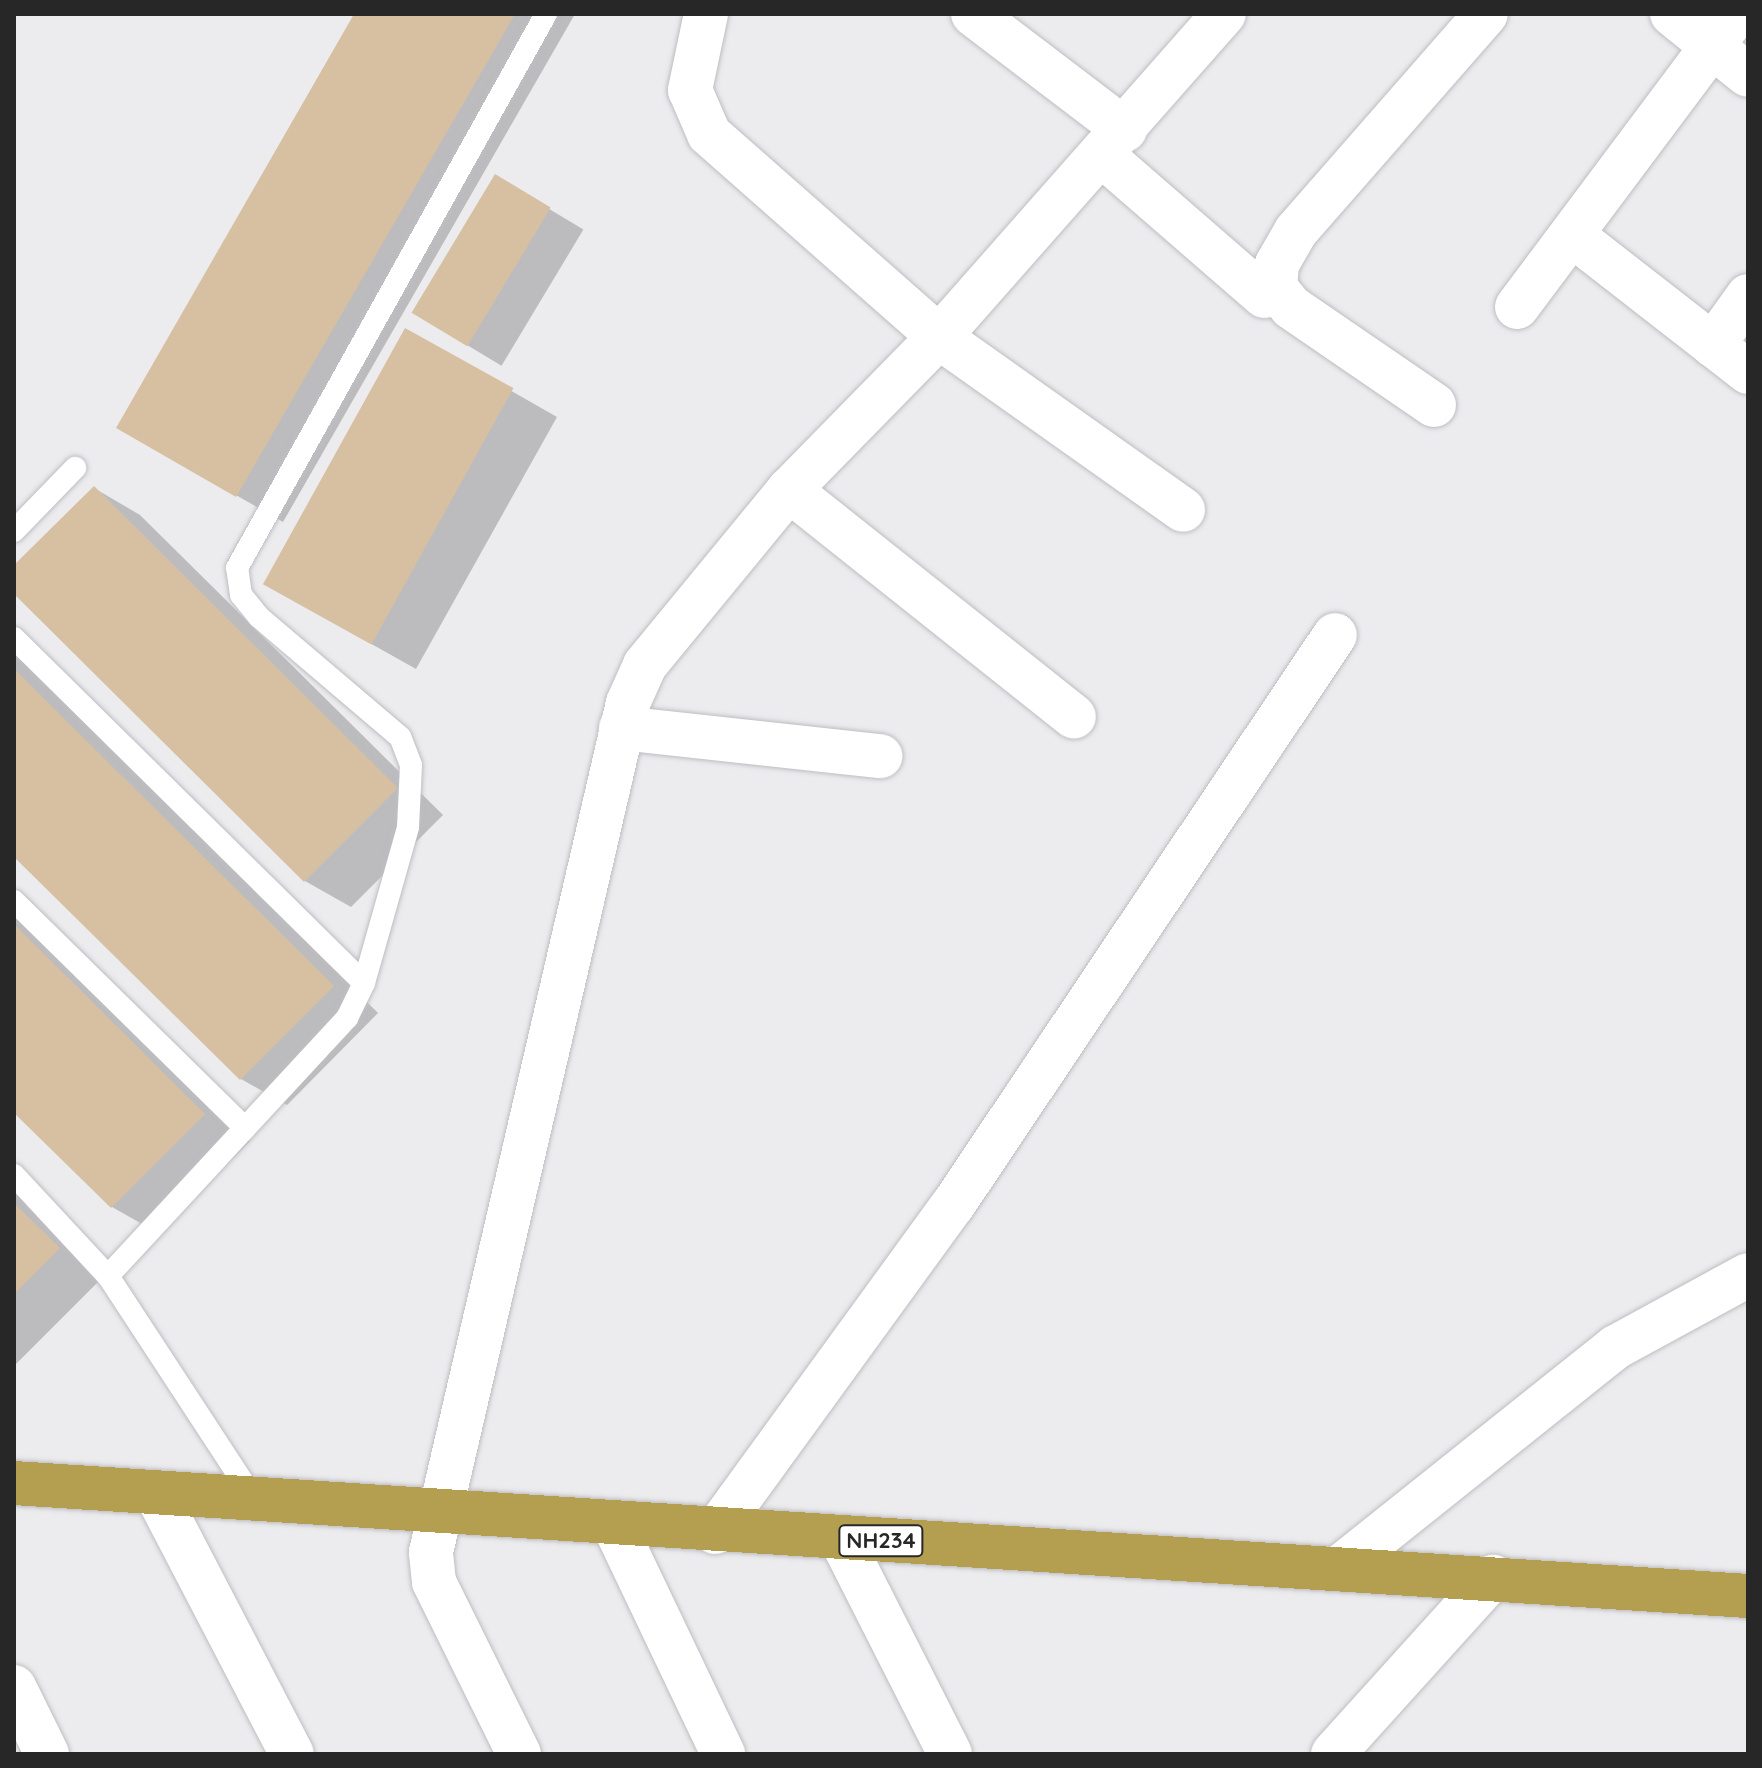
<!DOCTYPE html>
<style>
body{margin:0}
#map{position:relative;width:1762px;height:1768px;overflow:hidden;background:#ececef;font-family:Quicksand,sans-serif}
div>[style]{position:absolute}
.shadow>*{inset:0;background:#0003;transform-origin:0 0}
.building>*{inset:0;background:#d7c0a2;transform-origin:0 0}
.roads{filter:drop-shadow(0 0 2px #bebdc1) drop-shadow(0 0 2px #bebdc1)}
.service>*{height:22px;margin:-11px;padding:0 11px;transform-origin:11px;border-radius:11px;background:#fff}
.minor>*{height:44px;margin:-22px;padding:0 22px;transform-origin:22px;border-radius:22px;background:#fff}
.trunk>*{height:44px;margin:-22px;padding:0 22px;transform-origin:22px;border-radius:22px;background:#b49f50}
span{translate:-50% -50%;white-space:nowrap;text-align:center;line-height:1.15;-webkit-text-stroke:8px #fff;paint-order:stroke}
.shield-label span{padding:2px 6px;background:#fff;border:2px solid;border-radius:6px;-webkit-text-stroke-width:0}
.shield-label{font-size:22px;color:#272728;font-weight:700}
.frame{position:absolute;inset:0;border:16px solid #272728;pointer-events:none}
</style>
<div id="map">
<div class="shadow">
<div style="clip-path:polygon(357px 14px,575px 14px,283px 522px,118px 428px)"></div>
<div style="left:496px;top:177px;width:102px;height:159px;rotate:31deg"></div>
<div style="clip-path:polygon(406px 331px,557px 417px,416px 669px,309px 609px)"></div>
<div style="clip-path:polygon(94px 488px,140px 515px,443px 815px,351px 907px,305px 881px,14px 591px,14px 568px)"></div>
<div style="clip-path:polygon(14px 652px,378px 1013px,287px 1105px,241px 1079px,14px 854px)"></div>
<div style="clip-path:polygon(14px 908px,250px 1141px,158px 1233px,112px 1207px,14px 1110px)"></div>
<div style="clip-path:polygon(14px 1187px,104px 1276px,14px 1366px)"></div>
</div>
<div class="building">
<div style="clip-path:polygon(354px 14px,515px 14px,236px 497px,116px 428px)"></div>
<div style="left:495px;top:174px;width:65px;height:162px;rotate:31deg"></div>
<div style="left:405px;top:328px;width:124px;height:293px;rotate:29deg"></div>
<div style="clip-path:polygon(94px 486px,398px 788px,304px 882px,14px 594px,14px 565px)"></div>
<div style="clip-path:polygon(14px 669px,334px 986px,240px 1080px,14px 857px)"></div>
<div style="clip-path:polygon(14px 924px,205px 1114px,111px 1208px,14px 1113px)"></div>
<div style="clip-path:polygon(14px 1203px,60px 1248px,14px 1294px)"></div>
</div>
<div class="roads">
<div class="service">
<div style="left:14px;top:531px;width:88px;rotate:-45.9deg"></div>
<div style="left:14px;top:638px;width:491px;rotate:44.6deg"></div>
<div style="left:14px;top:901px;width:324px;rotate:44.5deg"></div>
<div style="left:14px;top:1175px;width:138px;rotate:47.1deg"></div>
<div style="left:108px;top:1276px;width:269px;rotate:56.8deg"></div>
<div style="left:108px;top:1276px;width:352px;rotate:-47.2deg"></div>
<div style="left:347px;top:1018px;width:39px;rotate:-64deg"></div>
<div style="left:364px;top:983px;width:162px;rotate:-74.2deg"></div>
<div style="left:408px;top:827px;width:62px;rotate:-87.2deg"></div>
<div style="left:411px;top:765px;width:30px;rotate:-111deg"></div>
<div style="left:400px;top:737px;width:185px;rotate:-139.6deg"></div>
<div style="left:259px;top:617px;width:28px;rotate:-129deg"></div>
<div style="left:241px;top:595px;width:27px;rotate:-98deg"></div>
<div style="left:237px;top:568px;width:634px;rotate:-60.85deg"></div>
</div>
<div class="minor">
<div style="left:706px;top:14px;width:78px;rotate:101.9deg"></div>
<div style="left:690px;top:90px;width:48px;rotate:66.6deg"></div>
<div style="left:709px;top:134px;width:307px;rotate:41.4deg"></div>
<div style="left:939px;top:337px;width:299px;rotate:35.3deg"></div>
<div style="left:973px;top:14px;width:191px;rotate:37.3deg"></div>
<div style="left:1672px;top:14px;width:97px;rotate:38.8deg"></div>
<div style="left:1102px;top:155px;width:215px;rotate:41deg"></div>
<div style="left:1572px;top:235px;width:223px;rotate:37.9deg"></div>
<div style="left:1517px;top:307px;width:366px;rotate:-53.2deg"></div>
<div style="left:1713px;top:345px;width:60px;rotate:-54.5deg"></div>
<div style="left:1434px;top:405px;width:173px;rotate:-145.6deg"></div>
<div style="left:1291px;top:307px;width:26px;rotate:-129deg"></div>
<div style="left:1275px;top:287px;width:23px;rotate:-85deg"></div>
<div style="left:1277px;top:264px;width:38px;rotate:-60deg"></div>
<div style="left:1296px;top:231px;width:288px;rotate:-48.8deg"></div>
<div style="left:789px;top:490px;width:364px;rotate:38.5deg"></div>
<div style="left:621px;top:728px;width:261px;rotate:6.2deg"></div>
<div style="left:157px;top:1495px;width:292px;rotate:62.5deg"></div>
<div style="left:614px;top:1525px;width:254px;rotate:64.5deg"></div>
<div style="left:715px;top:1532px;width:404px;rotate:-54deg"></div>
<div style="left:953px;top:1205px;width:686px;rotate:-56.17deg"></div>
<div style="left:841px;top:1539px;width:241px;rotate:63.1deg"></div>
<div style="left:1339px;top:1568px;width:354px;rotate:-38.6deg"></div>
<div style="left:1616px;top:1347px;width:150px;rotate:-28.6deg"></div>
<div style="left:14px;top:1687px;width:75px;rotate:63.8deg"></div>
<div style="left:519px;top:1754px;width:192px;rotate:-116.3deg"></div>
<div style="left:434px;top:1582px;width:30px;rotate:-96deg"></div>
<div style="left:431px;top:1552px;width:872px;rotate:-76.94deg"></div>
<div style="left:628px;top:703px;width:42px;rotate:-65.9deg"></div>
<div style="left:645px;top:665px;width:227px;rotate:-50.6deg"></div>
<div style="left:789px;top:490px;width:214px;rotate:-45.6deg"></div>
<div style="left:939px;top:337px;width:431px;rotate:-48.6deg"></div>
<div style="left:1333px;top:1754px;width:239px;rotate:-47.9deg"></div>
</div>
<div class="trunk">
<div style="left:14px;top:1483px;width:1738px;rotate:3.73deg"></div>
</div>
</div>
<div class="shield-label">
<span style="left:881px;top:1541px">NH234</span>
</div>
<div class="frame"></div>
</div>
